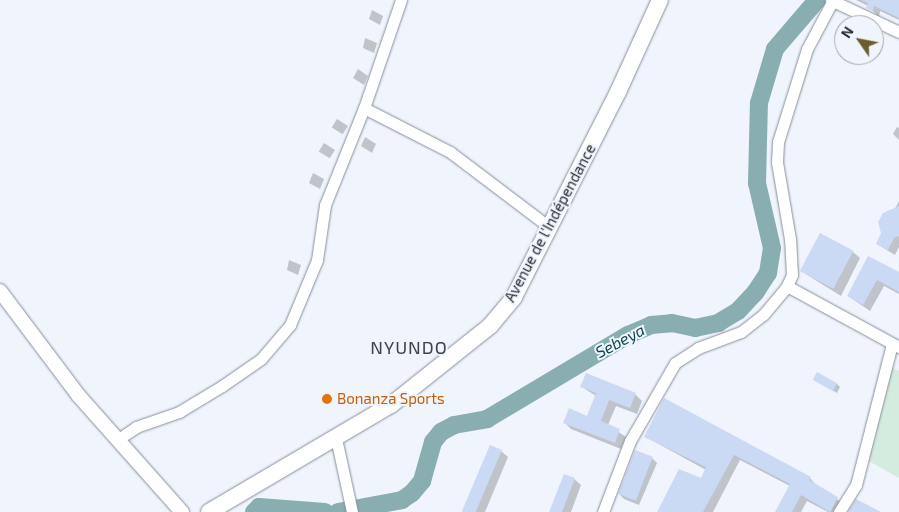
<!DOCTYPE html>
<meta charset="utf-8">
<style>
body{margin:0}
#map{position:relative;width:899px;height:512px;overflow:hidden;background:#eff4fd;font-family:"Exo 2",sans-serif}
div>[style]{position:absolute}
.green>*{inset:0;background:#d4ebdf}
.shadow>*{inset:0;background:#0003;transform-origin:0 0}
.river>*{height:18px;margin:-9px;padding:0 9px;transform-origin:9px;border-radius:9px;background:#88aeb1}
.building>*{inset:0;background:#cad9f4;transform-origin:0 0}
.roads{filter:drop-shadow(0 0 1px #888e98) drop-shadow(0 0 1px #888e98)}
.minor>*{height:11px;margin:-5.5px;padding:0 5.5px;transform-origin:5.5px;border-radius:5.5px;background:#fff}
.major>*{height:14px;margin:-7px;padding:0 7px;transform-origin:7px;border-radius:7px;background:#fff}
.highway>*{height:16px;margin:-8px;padding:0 8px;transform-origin:8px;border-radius:8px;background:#fff}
.dots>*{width:14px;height:14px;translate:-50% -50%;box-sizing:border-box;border:2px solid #eff4fd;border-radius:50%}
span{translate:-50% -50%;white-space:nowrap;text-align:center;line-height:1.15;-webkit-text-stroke:4px #eff4fd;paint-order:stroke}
.street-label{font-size:15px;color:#2b2d31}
.food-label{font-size:15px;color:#c56008}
.left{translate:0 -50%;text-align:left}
.water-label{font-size:16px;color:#0e484c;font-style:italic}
.quarter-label{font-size:18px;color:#3e434c;letter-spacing:1px}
.north{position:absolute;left:834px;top:15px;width:50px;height:50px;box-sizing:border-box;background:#eff4fd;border:1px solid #a1a4ab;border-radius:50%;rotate:303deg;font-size:14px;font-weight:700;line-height:20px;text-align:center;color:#2b2d31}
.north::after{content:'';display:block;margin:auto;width:18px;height:22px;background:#6a5f2c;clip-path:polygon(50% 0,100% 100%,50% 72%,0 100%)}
</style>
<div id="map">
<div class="green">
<div style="clip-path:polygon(891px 367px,899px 371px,899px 478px,867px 460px)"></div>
</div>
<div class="shadow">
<div style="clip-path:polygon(856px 0,899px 0,899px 20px,880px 11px,879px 17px,868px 6px)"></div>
<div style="clip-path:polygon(372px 10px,383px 16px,380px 25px,369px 19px)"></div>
<div style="clip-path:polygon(365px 38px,377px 43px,374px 53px,363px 48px)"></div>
<div style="clip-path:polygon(358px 69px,368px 76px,364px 85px,353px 78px)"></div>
<div style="left:337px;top:119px;width:13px;height:10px;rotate:32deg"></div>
<div style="clip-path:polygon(897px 127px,899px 128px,899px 140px,893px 134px)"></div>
<div style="clip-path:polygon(365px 137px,376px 144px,372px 153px,361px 146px)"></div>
<div style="left:324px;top:143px;width:13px;height:10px;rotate:32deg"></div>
<div style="clip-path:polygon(313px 173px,324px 179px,320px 189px,309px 183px)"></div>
<div style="clip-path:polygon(899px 201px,899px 247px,895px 255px,877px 244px)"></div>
<div style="clip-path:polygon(853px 252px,860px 258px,841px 296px,801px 271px)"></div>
<div style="clip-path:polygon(869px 257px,899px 273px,899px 294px,884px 286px,870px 311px,848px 296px)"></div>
<div style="clip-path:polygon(289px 260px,301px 265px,298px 275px,287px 270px)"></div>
<div style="clip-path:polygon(815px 380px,837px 384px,840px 387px,837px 393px)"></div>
<div style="clip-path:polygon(582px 387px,635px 394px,642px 401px,637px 414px,616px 406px,608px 425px,626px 437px,621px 449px,571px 429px,564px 422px,587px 417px,596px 396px)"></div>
<div style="clip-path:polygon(665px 399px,810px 478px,816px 485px,844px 504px,839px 512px,828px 512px,807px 501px,801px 512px,776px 512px,790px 486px,740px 460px,713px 512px,659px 512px,702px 480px,706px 470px,646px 437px)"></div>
<div style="clip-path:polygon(501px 451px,508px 457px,485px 512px,464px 512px)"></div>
<div style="clip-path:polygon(652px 458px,657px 463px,639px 505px,624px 499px,619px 494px)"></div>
<div style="clip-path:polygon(574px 479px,581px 485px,571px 512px,551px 512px)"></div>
</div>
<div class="river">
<div style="left:254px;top:512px;width:7px;rotate:-45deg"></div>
<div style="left:259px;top:507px;width:66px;rotate:4.3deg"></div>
<div style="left:338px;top:512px;width:65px;rotate:-10.6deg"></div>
<div style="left:402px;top:500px;width:12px;rotate:-35deg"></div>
<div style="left:412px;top:493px;width:16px;rotate:-50deg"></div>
<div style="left:422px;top:481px;width:41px;rotate:-74.2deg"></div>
<div style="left:433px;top:442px;width:13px;rotate:-51deg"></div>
<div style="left:441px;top:432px;width:15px;rotate:-28deg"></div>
<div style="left:454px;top:425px;width:34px;rotate:-10deg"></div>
<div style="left:487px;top:419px;width:164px;rotate:-30.8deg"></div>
<div style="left:628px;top:335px;width:25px;rotate:-23deg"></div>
<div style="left:651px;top:325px;width:21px;rotate:-5deg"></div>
<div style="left:672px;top:323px;width:24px;rotate:12deg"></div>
<div style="left:695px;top:328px;width:24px;rotate:-12deg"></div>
<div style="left:718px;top:323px;width:23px;rotate:-31deg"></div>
<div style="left:738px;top:311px;width:25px;rotate:-47deg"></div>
<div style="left:755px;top:293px;width:24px;rotate:-57deg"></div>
<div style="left:768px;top:273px;width:25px;rotate:-81deg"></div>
<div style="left:772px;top:248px;width:67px;rotate:-103deg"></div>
<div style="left:757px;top:183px;width:80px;rotate:-88.6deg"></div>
<div style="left:759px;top:103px;width:56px;rotate:-73.5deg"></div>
<div style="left:775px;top:49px;width:65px;rotate:-49.4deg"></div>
</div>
<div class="building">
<div style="clip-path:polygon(861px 0,899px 0,899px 18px,874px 6px,873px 11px,866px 8px,868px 3px)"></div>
<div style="clip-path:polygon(899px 206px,899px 236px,894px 238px,888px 250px,876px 244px,881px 233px,878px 222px,883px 213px)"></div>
<div style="left:820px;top:233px;width:38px;height:43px;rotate:28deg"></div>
<div style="clip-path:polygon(868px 256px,899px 272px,899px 292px,877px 280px,863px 305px,847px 296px)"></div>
<div style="left:817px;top:372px;width:23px;height:9px;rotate:29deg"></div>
<div style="clip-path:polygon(586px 373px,636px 393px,630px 408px,609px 400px,601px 421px,620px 429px,615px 443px,563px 423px,569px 408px,587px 416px,596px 393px,580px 387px)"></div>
<div style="clip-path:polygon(664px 398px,811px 477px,809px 480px,838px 497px,830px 512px,801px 495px,792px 512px,775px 512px,790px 484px,734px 455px,703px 512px,657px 512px,679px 469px,701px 478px,706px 467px,644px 437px)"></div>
<div style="left:490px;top:445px;width:13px;height:73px;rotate:23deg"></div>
<div style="left:635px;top:450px;width:19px;height:47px;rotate:21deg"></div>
<div style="clip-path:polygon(564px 474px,575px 478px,562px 512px,549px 512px)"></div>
<div style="clip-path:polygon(856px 499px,881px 512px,848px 512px)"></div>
</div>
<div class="roads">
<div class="minor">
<div style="left:831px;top:0;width:75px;rotate:25.2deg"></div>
<div style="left:364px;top:108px;width:97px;rotate:27.1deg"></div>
<div style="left:450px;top:152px;width:124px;rotate:37.1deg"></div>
<div style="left:787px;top:286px;width:12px;rotate:-66deg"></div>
<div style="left:792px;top:275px;width:36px;rotate:-93deg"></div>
<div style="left:790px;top:239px;width:78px;rotate:-99.6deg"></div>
<div style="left:777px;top:162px;width:20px;rotate:-87deg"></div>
<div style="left:778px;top:142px;width:97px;rotate:-72.7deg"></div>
<div style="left:807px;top:49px;width:55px;rotate:-62deg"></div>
<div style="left:336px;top:438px;width:76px;rotate:77.8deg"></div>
<div style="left:117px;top:440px;width:23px;rotate:-34deg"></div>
<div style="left:136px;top:427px;width:46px;rotate:-19.2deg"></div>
<div style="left:179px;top:412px;width:50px;rotate:-31.2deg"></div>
<div style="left:222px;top:386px;width:47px;rotate:-34.7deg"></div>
<div style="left:261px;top:359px;width:45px;rotate:-49.5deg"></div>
<div style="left:290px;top:325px;width:70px;rotate:-67.4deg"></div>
<div style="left:317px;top:260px;width:56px;rotate:-81.7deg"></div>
<div style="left:325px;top:205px;width:105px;rotate:-68.1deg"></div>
<div style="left:364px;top:108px;width:114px;rotate:-71.1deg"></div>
<div style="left:603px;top:512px;width:76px;rotate:-69.2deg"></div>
<div style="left:630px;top:441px;width:90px;rotate:-60deg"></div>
<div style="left:675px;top:363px;width:27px;rotate:-33deg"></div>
<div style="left:698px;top:348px;width:46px;rotate:-20.4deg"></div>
<div style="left:741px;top:332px;width:28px;rotate:-38deg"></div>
<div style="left:763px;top:315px;width:38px;rotate:-50deg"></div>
<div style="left:787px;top:286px;width:128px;rotate:28.6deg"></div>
<div style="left:839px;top:512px;width:32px;rotate:-58deg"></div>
<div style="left:856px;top:485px;width:146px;rotate:-75.7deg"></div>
</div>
<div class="major">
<div style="left:0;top:291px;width:130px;rotate:53.1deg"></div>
<div style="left:78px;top:395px;width:157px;rotate:48.4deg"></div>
</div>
<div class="highway">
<div style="left:209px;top:512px;width:211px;rotate:-30.5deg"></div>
<div style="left:391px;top:405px;width:127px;rotate:-38.6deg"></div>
<div style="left:490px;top:326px;width:38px;rotate:-50deg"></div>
<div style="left:514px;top:297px;width:230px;rotate:-63.1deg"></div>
<div style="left:618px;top:92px;width:101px;rotate:-65.5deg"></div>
</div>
</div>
<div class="dots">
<div style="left:327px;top:399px;background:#e8710a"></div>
</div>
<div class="street-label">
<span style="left:550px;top:223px;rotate:-62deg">Avenue de l'Indépendance</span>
</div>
<div class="food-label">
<span class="left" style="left:337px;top:399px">Bonanza Sports</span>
</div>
<div class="water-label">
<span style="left:620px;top:341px;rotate:-28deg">Sebeya</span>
</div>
<div class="quarter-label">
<span style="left:409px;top:347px">NYUNDO</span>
</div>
<div class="north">N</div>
</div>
